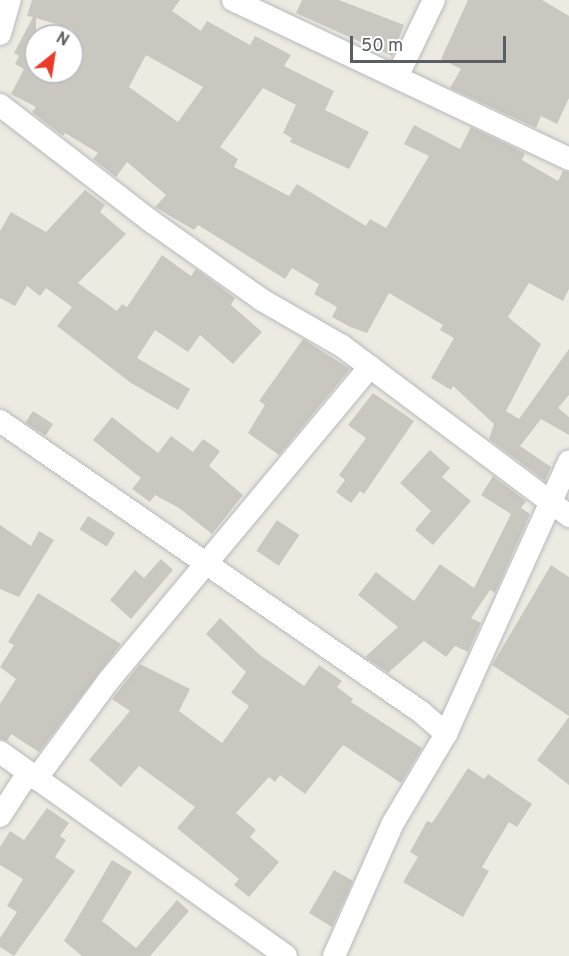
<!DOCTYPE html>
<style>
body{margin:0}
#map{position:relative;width:569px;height:956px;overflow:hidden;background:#edebe1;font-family:Overpass,sans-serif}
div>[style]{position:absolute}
.building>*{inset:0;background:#cac7c0;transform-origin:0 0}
.roads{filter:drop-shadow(0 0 2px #b7b9be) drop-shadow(0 0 2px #b7b9be)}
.minor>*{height:22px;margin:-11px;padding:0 11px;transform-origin:11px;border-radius:11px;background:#fff}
span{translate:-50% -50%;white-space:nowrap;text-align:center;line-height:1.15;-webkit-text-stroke:5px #fff;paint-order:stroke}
.north{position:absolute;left:24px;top:24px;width:60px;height:60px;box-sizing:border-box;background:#fff;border:2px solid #bdbec0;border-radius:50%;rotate:30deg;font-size:16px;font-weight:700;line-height:24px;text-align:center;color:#5a5d62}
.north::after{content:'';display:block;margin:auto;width:21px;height:27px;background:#ec3a28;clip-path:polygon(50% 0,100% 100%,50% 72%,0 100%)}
.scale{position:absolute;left:350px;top:36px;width:156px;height:27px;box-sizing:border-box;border:3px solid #5a5d62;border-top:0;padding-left:8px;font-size:18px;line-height:21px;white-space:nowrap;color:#5a5d62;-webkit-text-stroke:4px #fff;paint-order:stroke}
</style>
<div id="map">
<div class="building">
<div style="clip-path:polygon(evenodd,32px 0,180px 0,172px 11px,201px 31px,207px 21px,250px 45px,255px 36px,291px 55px,284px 66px,334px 91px,325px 110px,369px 132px,349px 169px,290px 142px,292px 138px,283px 133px,296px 105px,263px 88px,220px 147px,238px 159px,234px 167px,289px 196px,297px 184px,366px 226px,370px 219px,386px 228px,429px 156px,404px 144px,414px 125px,460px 149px,471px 127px,525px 153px,522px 160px,558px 181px,563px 171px,569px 172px,569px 289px,563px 301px,529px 283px,508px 317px,541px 344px,506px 411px,519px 419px,569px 349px,569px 395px,558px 408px,569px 417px,569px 435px,541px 419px,520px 446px,551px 467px,545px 481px,489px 439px,494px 424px,453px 386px,451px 390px,431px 378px,454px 338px,440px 330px,443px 325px,389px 293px,367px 333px,350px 327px,332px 317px,337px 307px,314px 294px,319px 284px,292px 268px,285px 279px,198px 225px,194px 230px,155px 207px,166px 195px,127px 162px,116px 177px,93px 159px,98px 153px,65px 133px,63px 136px,32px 112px,36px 107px,11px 94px,24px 69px,15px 64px,19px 56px,14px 53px,33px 17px,27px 16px,32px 0,36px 18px,72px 29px,72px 72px,36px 72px,36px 18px,32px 0,146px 55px,203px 87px,178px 122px,129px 87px,146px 55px)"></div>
<div style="clip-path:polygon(302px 0,339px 0,404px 25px,392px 56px,296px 13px)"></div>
<div style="clip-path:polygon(468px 0,542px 0,569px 16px,569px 98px,557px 124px,541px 116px,536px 128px,450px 88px,461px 69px,441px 59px)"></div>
<div style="clip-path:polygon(85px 190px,105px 205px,100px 212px,126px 234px,78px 283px,117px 311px,122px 304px,127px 307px,162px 255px,191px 276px,196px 269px,235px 298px,231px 305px,262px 332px,233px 364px,200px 335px,188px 352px,155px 330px,137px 358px,190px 389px,178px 410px,131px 383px,57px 326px,72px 307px,46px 288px,40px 296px,27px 286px,15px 306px,0 298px,0 231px,11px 212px,46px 232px)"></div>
<div style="clip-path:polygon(303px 339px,350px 369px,279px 455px,248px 433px,265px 405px,259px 401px)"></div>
<div style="clip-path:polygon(373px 393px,414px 421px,364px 494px,360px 491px,351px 503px,336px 492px,345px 480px,339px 475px,366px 438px,348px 425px)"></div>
<div style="left:33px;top:411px;width:24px;height:14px;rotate:33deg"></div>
<div style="clip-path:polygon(112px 417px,158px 453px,171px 436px,193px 452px,203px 439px,220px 451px,209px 466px,243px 495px,212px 534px,179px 508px,155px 495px,150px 502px,132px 489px,141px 478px,93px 440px)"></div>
<div style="clip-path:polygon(430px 450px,450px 468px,442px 477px,471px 501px,433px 545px,415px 530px,431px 511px,400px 483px)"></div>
<div style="clip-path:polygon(493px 476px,526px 501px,521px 508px,530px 514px,495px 593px,490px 590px,471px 618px,481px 623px,468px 652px,455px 646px,446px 657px,424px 641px,388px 673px,365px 657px,398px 627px,358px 595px,376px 572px,414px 601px,440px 564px,474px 588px,511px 514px,481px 495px)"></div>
<div style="left:88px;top:516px;width:32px;height:16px;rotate:32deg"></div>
<div style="left:277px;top:520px;width:27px;height:37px;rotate:34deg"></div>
<div style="clip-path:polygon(0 525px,31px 546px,39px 531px,54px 540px,19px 597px,0 589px)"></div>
<div style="clip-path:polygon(161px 559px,173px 570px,131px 619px,110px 600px,135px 570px,144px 578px)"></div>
<div style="clip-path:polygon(551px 565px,569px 577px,569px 716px,492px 665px)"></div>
<div style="clip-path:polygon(38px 593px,121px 644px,39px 752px,11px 734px,7px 741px,0 739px,0 704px,16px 679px,0 667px,14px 645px,8px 642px)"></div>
<div style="clip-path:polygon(220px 618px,260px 655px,304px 686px,319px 665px,342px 681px,337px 687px,353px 699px,351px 702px,422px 748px,401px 783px,343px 745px,305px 794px,280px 775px,275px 782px,269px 777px,236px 813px,256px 830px,250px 837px,279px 862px,249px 897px,234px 885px,239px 879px,177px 828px,195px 807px,139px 766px,121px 787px,89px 760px,130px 711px,112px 699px,140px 664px,190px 689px,179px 711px,222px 743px,249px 706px,231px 693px,246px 672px,206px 634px)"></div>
<div style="clip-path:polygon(569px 717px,569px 785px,537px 760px)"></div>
<div style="clip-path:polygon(468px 768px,484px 779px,488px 774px,532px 804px,517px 827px,509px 822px,482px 867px,489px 871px,463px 917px,403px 882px,418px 857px,410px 852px,427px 821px,432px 823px)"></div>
<div style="clip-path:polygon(47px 808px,69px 823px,60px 836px,66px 840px,55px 857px,75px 871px,14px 956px,0 947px,0 938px,17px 912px,7px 906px,23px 879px,0 865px,0 847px,10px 831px,24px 840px)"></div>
<div style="clip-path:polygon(112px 860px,132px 872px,102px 921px,136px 948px,177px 900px,189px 911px,150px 956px,82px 956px,64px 941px)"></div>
<div style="clip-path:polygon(334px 870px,353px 881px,332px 927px,309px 913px)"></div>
</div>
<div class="roads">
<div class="minor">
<div style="left:233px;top:0;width:372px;rotate:25.3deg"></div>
<div style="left:0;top:34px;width:35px;rotate:-74deg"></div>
<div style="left:398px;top:75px;width:83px;rotate:-64.4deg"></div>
<div style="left:0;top:105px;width:192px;rotate:37.6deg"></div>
<div style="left:152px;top:222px;width:135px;rotate:35.3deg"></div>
<div style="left:262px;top:300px;width:92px;rotate:29.9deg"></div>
<div style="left:342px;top:346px;width:284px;rotate:36.8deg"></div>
<div style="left:0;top:421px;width:512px;rotate:34.65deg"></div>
<div style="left:421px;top:712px;width:33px;rotate:41deg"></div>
<div style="left:0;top:752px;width:351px;rotate:35.5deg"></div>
<div style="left:36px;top:779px;width:123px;rotate:-53.6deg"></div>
<div style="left:109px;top:680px;width:408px;rotate:-50.2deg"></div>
<div style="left:0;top:816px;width:51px;rotate:-56.9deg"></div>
<div style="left:334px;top:956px;width:145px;rotate:-66.1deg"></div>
<div style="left:393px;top:823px;width:104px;rotate:-59.2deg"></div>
<div style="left:446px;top:734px;width:299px;rotate:-65.7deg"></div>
</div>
</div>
<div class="north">N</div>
<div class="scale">50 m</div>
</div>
